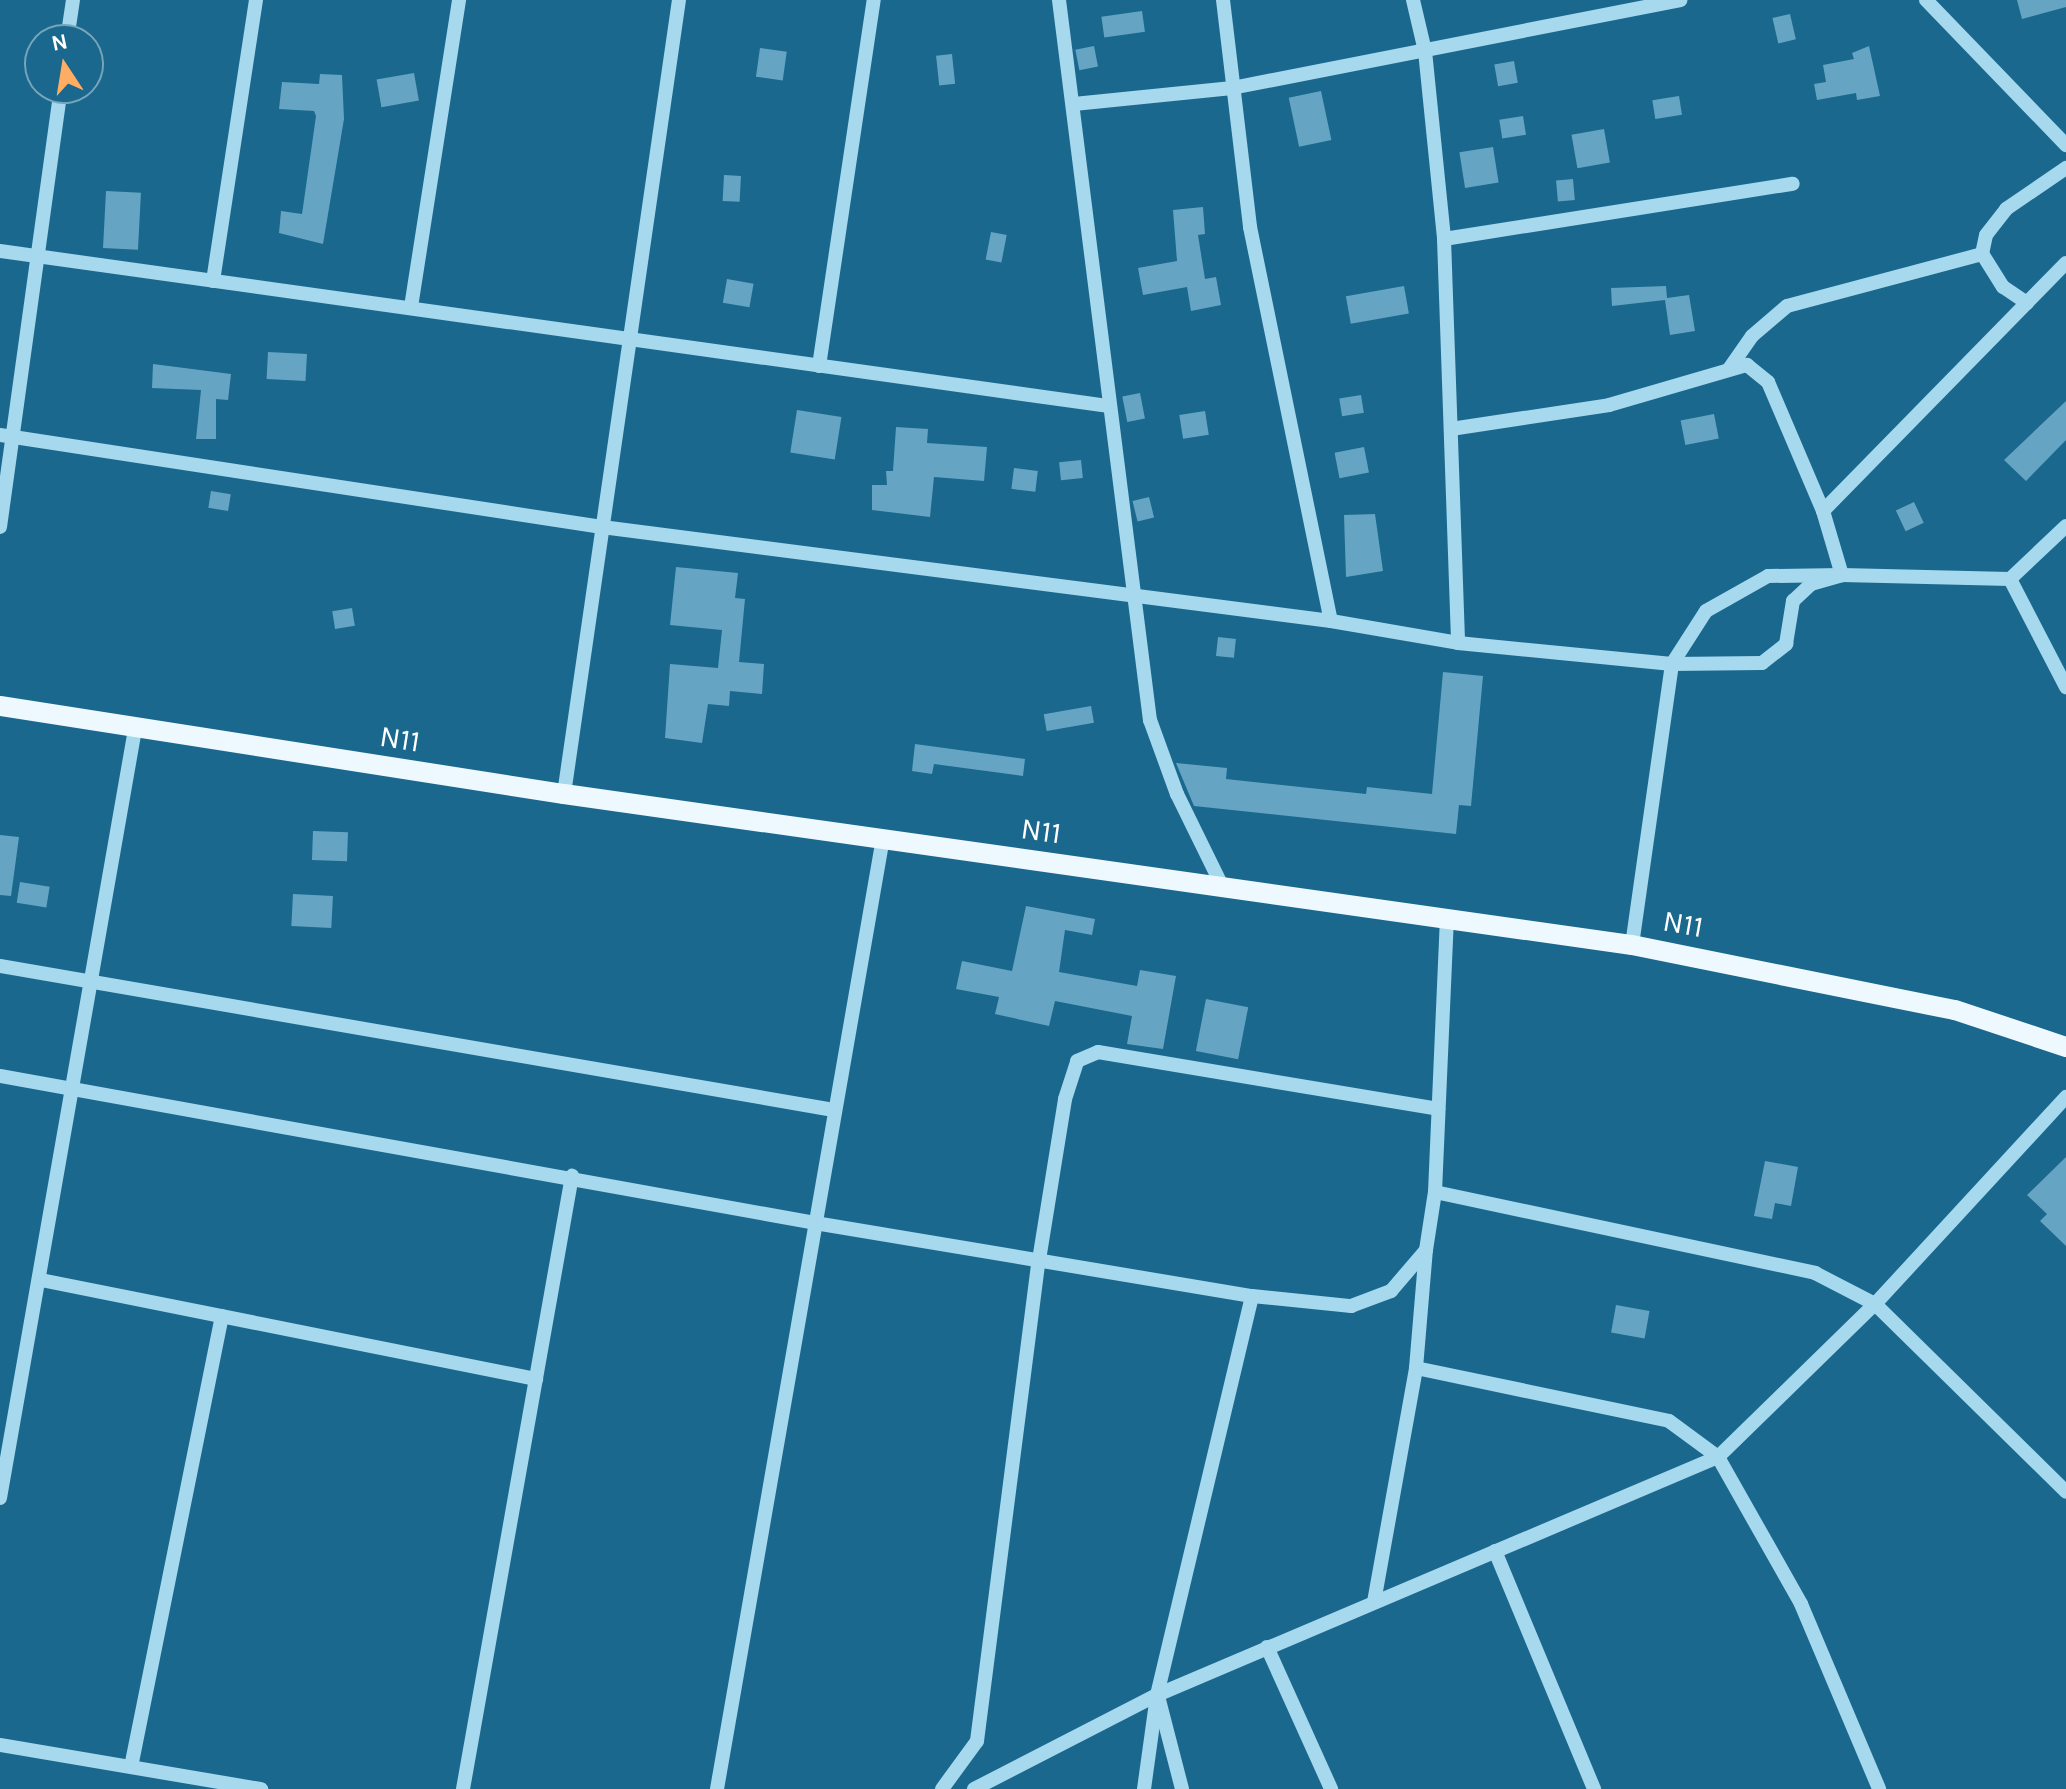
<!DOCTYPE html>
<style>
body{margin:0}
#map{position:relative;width:2066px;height:1789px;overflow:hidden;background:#1a688d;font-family:Karla,sans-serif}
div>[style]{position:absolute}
.building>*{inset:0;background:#65a5c3;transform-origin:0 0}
.minor>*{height:14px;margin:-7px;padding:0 7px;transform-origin:7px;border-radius:7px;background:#a6d8ee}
.major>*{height:20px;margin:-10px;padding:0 10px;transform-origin:10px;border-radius:10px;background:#edf8ff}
span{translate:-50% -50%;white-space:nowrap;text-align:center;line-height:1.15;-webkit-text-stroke:8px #1a688d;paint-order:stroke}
.street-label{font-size:30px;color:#fff}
.north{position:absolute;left:24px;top:24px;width:80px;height:80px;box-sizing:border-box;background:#1a688d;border:2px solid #76a4bb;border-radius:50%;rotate:348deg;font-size:22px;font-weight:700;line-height:32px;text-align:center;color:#fff}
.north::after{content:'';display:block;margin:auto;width:28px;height:36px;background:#ffad63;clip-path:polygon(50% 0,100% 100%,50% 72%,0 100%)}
</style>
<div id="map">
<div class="building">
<div style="clip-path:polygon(2017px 0,2066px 0,2066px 7px,2022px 19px)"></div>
<div style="left:1142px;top:11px;width:21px;height:41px;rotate:82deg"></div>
<div style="left:1790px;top:14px;width:26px;height:18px;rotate:77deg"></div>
<div style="left:1094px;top:46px;width:21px;height:19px;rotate:79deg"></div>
<div style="clip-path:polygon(1869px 46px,1880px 96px,1857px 100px,1856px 93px,1817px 100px,1814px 84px,1826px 82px,1823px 65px,1854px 59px,1852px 53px)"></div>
<div style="left:760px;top:48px;width:27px;height:29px;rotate:8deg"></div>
<div style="left:952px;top:54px;width:30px;height:16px;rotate:84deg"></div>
<div style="left:1514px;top:61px;width:22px;height:20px;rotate:80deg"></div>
<div style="left:414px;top:73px;width:28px;height:38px;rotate:80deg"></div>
<div style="clip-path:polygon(320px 74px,342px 75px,344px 119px,323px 244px,279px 233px,281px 211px,302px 214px,316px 116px,314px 111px,279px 109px,282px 82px,319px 84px)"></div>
<div style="left:1321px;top:91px;width:50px;height:33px;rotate:78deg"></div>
<div style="left:1679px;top:96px;width:19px;height:27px;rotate:81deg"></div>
<div style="left:1523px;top:116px;width:19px;height:24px;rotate:81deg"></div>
<div style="left:1604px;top:129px;width:34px;height:33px;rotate:80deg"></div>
<div style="left:1493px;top:147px;width:36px;height:34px;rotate:81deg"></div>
<div style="left:724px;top:175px;width:17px;height:26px;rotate:3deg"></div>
<div style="left:1573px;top:179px;width:21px;height:17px;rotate:85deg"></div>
<div style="left:106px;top:191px;width:35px;height:57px;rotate:3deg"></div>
<div style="clip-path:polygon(1203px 207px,1205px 234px,1198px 235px,1205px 279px,1216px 277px,1221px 305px,1191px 311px,1187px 287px,1143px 295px,1138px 268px,1177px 261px,1173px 210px)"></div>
<div style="left:991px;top:232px;width:16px;height:28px;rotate:11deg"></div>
<div style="left:727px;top:279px;width:27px;height:24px;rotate:10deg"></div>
<div style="left:1404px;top:286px;width:28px;height:59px;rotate:80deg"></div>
<div style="clip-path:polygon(1666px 286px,1667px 298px,1689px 295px,1695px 331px,1670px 335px,1665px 300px,1612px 306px,1611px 288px)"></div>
<div style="left:268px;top:352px;width:39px;height:27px;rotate:3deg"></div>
<div style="clip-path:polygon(153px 364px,231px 374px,228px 400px,216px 399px,216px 439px,196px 439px,201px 390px,152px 388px)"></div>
<div style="left:1140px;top:393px;width:26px;height:18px;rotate:79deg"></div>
<div style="left:1361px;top:395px;width:18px;height:22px;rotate:81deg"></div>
<div style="clip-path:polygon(2066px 401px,2066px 440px,2026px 481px,2004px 460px)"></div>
<div style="left:797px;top:410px;width:45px;height:43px;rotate:9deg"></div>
<div style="left:1205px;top:411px;width:24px;height:26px;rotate:81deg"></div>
<div style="left:1714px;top:414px;width:25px;height:34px;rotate:79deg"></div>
<div style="clip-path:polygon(896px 427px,928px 429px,927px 443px,987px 447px,984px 481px,934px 477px,930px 517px,872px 510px,872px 485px,887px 485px,886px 471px,893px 471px)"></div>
<div style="left:1364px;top:447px;width:26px;height:30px;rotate:79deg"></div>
<div style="left:1081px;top:460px;width:18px;height:22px;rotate:84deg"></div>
<div style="left:1014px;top:468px;width:24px;height:21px;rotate:7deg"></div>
<div style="left:211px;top:491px;width:20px;height:17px;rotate:9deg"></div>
<div style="left:1149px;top:497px;width:21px;height:17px;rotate:76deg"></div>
<div style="left:1914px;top:502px;width:23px;height:20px;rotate:65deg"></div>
<div style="clip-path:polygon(1375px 514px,1383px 571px,1346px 577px,1344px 515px)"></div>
<div style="clip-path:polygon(676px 567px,738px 573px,735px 598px,745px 599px,739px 662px,764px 664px,762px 694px,730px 691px,729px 706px,708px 704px,702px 743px,665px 738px,670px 664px,718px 668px,722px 630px,670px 625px)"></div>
<div style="left:352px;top:608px;width:18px;height:20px;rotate:81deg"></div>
<div style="left:1218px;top:637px;width:18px;height:19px;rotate:6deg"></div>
<div style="clip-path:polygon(1443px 672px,1483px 676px,1471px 806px,1459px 805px,1456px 834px,1194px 806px,1176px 763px,1227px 768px,1226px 779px,1366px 794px,1367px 787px,1432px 794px)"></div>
<div style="left:1091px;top:706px;width:17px;height:48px;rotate:80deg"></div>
<div style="clip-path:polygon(915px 744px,1025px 759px,1023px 776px,934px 764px,932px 774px,912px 771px)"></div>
<div style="left:313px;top:831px;width:35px;height:29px;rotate:2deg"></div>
<div style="clip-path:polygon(0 835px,19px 837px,11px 896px,0 895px)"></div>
<div style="left:20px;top:882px;width:30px;height:21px;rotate:9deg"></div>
<div style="left:293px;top:894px;width:40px;height:32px;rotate:3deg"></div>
<div style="clip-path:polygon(1026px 906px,1095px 919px,1092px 935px,1065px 930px,1059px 972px,1137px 986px,1140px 970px,1176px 976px,1163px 1049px,1127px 1044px,1132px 1016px,1055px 1001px,1049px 1026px,995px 1014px,999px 997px,956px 989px,962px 961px,1012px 971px)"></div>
<div style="left:1206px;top:999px;width:43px;height:53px;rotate:11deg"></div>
<div style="clip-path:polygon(2066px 1157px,2066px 1246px,2040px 1221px,2047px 1214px,2027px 1195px)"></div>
<div style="clip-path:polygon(1765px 1161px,1798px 1167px,1791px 1206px,1775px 1203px,1772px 1219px,1754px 1216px)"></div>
<div style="left:1616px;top:1305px;width:34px;height:28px;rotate:10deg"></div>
</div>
<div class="minor">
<div style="left:1059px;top:0;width:726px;rotate:82.8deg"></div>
<div style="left:1150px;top:720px;width:79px;rotate:70deg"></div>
<div style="left:1177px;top:794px;width:105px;rotate:63.9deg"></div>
<div style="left:1223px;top:0;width:229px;rotate:83.2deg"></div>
<div style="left:1250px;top:227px;width:402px;rotate:78.4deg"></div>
<div style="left:1413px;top:0;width:52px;rotate:76.8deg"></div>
<div style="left:1425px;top:51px;width:189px;rotate:84.2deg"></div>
<div style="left:1444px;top:239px;width:404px;rotate:88deg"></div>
<div style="left:1926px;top:0;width:202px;rotate:46deg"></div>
<div style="left:67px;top:40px;width:40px;rotate:-81.5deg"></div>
<div style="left:1074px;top:104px;width:159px;rotate:-5.8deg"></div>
<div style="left:1232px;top:88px;width:457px;rotate:-11.1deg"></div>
<div style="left:1444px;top:239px;width:353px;rotate:-9deg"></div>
<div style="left:0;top:251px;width:1120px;rotate:7.96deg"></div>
<div style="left:213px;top:281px;width:284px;rotate:-81.3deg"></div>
<div style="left:2027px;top:303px;width:29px;rotate:-146deg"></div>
<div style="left:2003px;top:287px;width:39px;rotate:-122deg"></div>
<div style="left:1982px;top:254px;width:19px;rotate:-78deg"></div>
<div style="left:1986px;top:235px;width:33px;rotate:-52deg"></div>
<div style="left:2006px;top:209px;width:73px;rotate:-34.3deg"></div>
<div style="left:411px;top:307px;width:311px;rotate:-81.1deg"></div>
<div style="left:819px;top:366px;width:370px;rotate:-81.5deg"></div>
<div style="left:1729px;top:369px;width:40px;rotate:-55.1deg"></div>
<div style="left:1752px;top:336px;width:46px;rotate:-40.6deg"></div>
<div style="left:1787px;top:306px;width:202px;rotate:-14.9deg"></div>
<div style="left:1451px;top:429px;width:160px;rotate:-8.6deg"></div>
<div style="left:1609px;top:405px;width:144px;rotate:-16.2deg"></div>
<div style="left:1747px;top:365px;width:27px;rotate:39deg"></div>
<div style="left:1768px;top:382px;width:140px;rotate:66.9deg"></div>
<div style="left:1823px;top:511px;width:67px;rotate:73.5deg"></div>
<div style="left:1842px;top:575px;width:74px;rotate:179.2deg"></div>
<div style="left:1768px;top:576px;width:71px;rotate:150.6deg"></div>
<div style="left:1706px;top:611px;width:63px;rotate:122.7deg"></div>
<div style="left:1672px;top:664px;width:284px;rotate:98.1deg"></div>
<div style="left:0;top:435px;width:609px;rotate:8.69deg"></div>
<div style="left:602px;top:527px;width:735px;rotate:7.35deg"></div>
<div style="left:1331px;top:621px;width:129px;rotate:9.8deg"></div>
<div style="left:1458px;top:643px;width:215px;rotate:5.6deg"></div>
<div style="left:1672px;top:664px;width:90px;rotate:-0.6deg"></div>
<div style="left:1762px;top:663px;width:31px;rotate:-38deg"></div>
<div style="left:1786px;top:644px;width:44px;rotate:-80.8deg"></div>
<div style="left:1793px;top:601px;width:25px;rotate:-43deg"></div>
<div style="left:1811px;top:584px;width:32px;rotate:-16deg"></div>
<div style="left:1842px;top:575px;width:168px;rotate:1.4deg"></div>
<div style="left:2010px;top:579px;width:122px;rotate:62.6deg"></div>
<div style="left:1823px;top:511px;width:347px;rotate:-45.6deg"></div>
<div style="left:0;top:527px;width:443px;rotate:-82.1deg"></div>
<div style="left:2010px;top:579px;width:77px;rotate:-43.4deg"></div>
<div style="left:564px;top:794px;width:802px;rotate:-81.76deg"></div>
<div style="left:0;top:966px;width:846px;rotate:9.8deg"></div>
<div style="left:0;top:1076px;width:828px;rotate:10.22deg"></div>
<div style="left:815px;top:1223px;width:443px;rotate:9.5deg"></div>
<div style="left:1252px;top:1296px;width:100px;rotate:5.8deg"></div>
<div style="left:1351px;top:1306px;width:43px;rotate:-20.6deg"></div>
<div style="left:1391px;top:1291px;width:54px;rotate:-49.5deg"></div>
<div style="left:1426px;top:1250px;width:59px;rotate:-81.2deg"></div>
<div style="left:1435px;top:1192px;width:272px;rotate:-87.5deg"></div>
<div style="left:1435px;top:1192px;width:389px;rotate:12deg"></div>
<div style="left:1815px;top:1273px;width:68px;rotate:27.3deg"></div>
<div style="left:1875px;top:1304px;width:268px;rotate:44.5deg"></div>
<div style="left:41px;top:1280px;width:505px;rotate:11.31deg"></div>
<div style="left:1416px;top:1368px;width:258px;rotate:11.8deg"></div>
<div style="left:1669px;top:1421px;width:61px;rotate:36.3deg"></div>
<div style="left:1718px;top:1457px;width:169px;rotate:60.5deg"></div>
<div style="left:1801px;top:1604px;width:201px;rotate:67.1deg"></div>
<div style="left:0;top:1498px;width:781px;rotate:-80.04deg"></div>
<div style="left:1495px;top:1551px;width:258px;rotate:67.4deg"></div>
<div style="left:1374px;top:1602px;width:238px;rotate:-79.8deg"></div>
<div style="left:1416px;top:1368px;width:118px;rotate:-85.2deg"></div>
<div style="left:1267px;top:1647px;width:156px;rotate:65.7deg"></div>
<div style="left:1159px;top:1700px;width:92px;rotate:75.5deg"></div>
<div style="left:0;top:1745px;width:265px;rotate:9.6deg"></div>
<div style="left:131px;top:1767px;width:460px;rotate:-78.6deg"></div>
<div style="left:463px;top:1789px;width:623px;rotate:-79.92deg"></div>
<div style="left:717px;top:1789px;width:965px;rotate:-80.1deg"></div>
<div style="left:942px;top:1789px;width:59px;rotate:-53.9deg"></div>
<div style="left:977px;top:1741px;width:485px;rotate:-82.7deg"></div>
<div style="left:1039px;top:1260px;width:163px;rotate:-80.8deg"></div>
<div style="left:1065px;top:1099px;width:40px;rotate:-72deg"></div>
<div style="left:1077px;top:1061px;width:23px;rotate:-23deg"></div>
<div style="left:1098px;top:1052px;width:345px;rotate:9.5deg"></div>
<div style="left:974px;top:1789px;width:206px;rotate:-27.2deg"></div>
<div style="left:1157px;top:1695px;width:609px;rotate:-22.99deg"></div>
<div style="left:1718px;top:1457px;width:219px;rotate:-44.3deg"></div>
<div style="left:1875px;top:1304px;width:282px;rotate:-47.3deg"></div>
<div style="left:1144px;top:1789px;width:95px;rotate:-82.1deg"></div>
<div style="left:1157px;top:1695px;width:410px;rotate:-76.6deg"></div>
</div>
<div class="major">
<div style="left:0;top:706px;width:571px;rotate:8.87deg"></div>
<div style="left:564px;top:794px;width:1079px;rotate:8.05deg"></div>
<div style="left:1632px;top:945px;width:329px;rotate:11.4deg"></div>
<div style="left:1955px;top:1010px;width:117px;rotate:18.4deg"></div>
</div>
<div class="street-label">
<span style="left:400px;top:739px;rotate:9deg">N11</span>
<span style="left:1041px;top:831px;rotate:8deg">N11</span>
<span style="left:1683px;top:924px;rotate:10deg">N11</span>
</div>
<div class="north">N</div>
</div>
